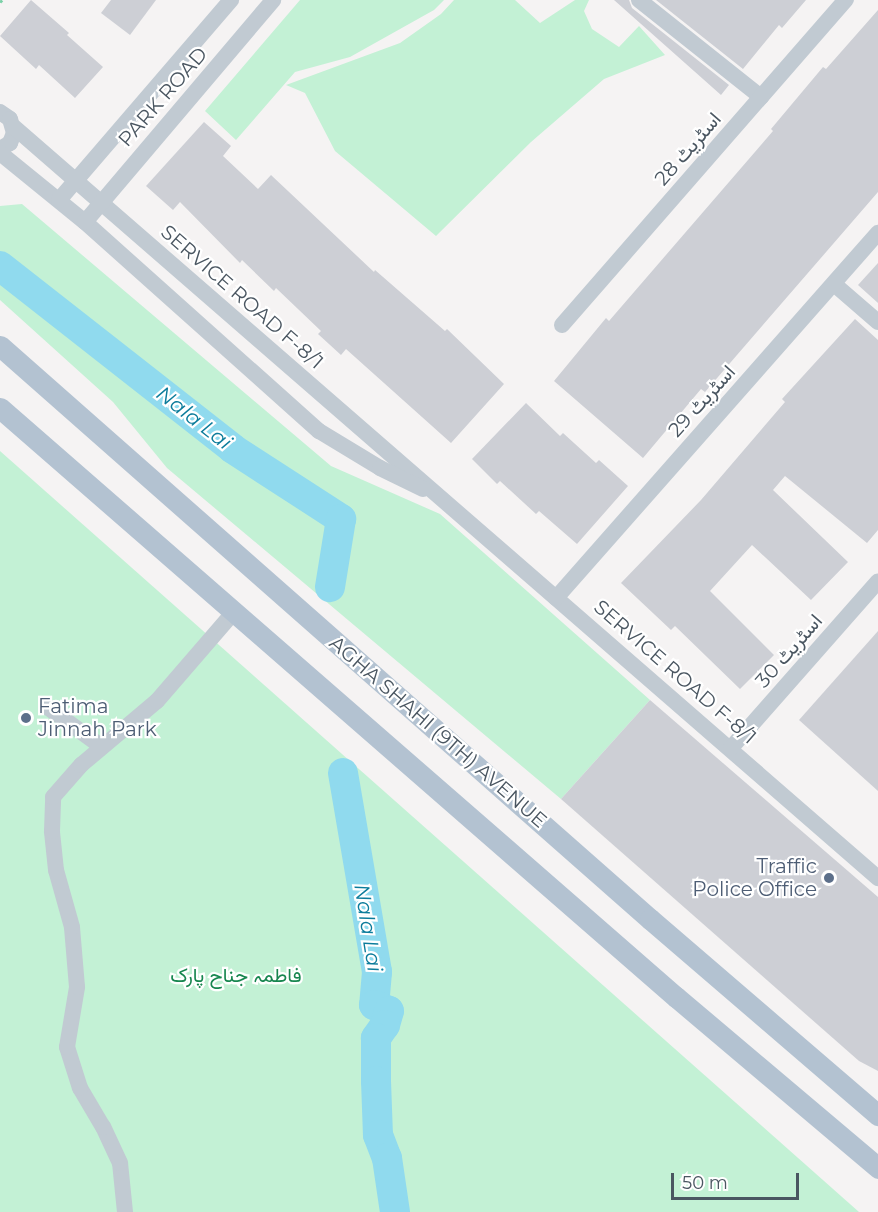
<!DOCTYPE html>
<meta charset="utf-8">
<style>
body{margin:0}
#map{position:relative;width:878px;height:1212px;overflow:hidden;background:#f5f3f3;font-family:Montserrat,Vazirmatn,sans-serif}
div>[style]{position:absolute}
.green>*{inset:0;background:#c3f1d5}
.river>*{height:30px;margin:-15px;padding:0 15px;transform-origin:15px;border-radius:15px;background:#90daee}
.building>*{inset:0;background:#cdcfd5}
.path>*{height:3px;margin-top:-1.5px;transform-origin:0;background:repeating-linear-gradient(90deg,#7ad0a6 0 4.5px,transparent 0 7.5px)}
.minor>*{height:16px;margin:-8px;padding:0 8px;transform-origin:8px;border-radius:8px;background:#c1cad2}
.major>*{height:21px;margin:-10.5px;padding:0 10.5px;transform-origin:10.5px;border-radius:10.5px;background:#b3c2d1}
.dots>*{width:16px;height:16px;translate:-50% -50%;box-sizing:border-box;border:3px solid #fff;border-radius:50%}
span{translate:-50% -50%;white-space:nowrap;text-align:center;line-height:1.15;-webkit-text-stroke:4.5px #fff;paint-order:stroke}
.street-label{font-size:20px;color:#4a5661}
.service-label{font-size:20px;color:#4e5e75}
.left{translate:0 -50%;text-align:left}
.right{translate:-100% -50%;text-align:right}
.park-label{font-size:20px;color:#17864f}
.water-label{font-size:21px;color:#0c7c9b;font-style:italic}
.scale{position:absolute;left:671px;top:1173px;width:128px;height:27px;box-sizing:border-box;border:3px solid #4a5661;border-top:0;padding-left:8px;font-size:18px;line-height:21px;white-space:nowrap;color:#4a5661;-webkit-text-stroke:4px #fff;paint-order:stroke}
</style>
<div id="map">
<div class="green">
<div style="clip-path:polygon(300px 0,444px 0,434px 10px,350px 57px,295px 72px,236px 140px,205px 111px)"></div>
<div style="clip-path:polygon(454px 0,515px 0,540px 23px,575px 0,589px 0,584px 11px,592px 29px,619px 47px,639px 26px,665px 55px,604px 79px,531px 142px,436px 236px,335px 151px,305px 93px,286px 85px,400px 43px,441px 14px)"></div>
<div style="clip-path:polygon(22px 204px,331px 466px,440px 514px,650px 700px,561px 799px,167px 468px,113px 402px,0 300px,0 206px)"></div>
<div style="clip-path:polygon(0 451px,859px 1212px,0 1212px)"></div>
</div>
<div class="river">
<div style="left:0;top:266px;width:296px;rotate:38.1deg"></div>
<div style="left:233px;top:449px;width:129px;rotate:32.9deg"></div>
<div style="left:341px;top:519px;width:69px;rotate:99.2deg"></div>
<div style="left:343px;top:773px;width:202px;rotate:80.3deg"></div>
<div style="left:377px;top:972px;width:33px;rotate:95deg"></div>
<div style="left:374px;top:1005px;width:16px;rotate:22deg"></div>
<div style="left:389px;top:1011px;width:15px;rotate:106deg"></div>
<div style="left:385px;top:1025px;width:16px;rotate:125deg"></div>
<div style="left:376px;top:1038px;width:43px;rotate:90deg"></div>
<div style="left:376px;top:1081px;width:54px;rotate:87.9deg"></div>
<div style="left:378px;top:1135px;width:25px;rotate:69deg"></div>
<div style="left:387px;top:1158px;width:55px;rotate:81.6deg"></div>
</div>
<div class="building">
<div style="clip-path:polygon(31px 0,69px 33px,67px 35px,103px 67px,75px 98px,39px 65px,36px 69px,0 36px)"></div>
<div style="clip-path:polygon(111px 0,156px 0,130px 35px,101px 13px)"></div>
<div style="clip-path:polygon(614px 0,629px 0,632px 8px,729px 85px,721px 95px)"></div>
<div style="clip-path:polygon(656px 0,806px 0,782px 28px,779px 25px,743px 69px)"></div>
<div style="clip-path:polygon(878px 10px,878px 192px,705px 392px,701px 389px,643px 458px,554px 381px,606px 318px,609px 321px,773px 131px,771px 129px,823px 67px,826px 69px)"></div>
<div style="clip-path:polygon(204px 122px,231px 146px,223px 156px,258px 189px,271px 175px,374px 272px,375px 270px,445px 331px,447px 329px,504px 384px,451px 443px,346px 349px,341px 355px,318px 334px,321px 331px,276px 288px,274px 291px,242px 260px,240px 263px,180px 202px,173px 210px,146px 186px)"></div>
<div style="clip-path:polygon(878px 263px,878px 303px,858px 285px)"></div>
<div style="clip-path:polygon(855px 319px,878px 340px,878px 530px,867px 543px,785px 476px,773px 490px,848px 562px,811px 600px,752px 545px,710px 591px,774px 655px,740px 689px,675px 626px,671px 630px,621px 583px,701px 500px,785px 402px,782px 399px)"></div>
<div style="clip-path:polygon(526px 403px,560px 436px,563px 433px,596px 463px,599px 460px,628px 486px,577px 544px,539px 511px,536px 514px,500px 481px,497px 484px,472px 459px)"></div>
<div style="clip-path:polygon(878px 631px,878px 791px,799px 720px)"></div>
<div style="clip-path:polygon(650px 700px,878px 897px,878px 1071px,859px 1061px,561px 799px)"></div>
</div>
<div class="path">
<div style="left:0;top:2px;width:3px;rotate:-45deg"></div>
</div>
<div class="minor">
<div style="left:639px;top:0;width:156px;rotate:38.5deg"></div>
<div style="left:0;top:112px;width:12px;rotate:35deg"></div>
<div style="left:10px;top:119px;width:15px;rotate:74deg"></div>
<div style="left:14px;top:133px;width:11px;rotate:112deg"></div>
<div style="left:10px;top:143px;width:12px;rotate:149deg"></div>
<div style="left:14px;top:127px;width:1145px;rotate:41deg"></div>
<div style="left:0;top:153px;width:109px;rotate:39.1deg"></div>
<div style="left:85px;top:222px;width:314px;rotate:41.8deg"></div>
<div style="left:319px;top:431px;width:71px;rotate:31.2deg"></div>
<div style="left:380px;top:468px;width:48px;rotate:26deg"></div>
<div style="left:59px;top:200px;width:264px;rotate:-49.3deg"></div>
<div style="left:85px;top:222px;width:291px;rotate:-49.7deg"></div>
<div style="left:834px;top:284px;width:58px;rotate:40.8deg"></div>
<div style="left:562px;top:325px;width:432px;rotate:-48.9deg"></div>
<div style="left:556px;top:598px;width:487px;rotate:-48.6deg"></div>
<div style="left:46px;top:706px;width:69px;rotate:36.2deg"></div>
<div style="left:731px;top:748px;width:222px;rotate:-48.6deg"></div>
<div style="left:125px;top:1212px;width:49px;rotate:-95.8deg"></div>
<div style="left:120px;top:1163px;width:40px;rotate:-115deg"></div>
<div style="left:103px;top:1127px;width:45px;rotate:-120.5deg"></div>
<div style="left:80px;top:1088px;width:43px;rotate:-107.6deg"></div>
<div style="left:67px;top:1047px;width:61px;rotate:-80.5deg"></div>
<div style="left:77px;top:987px;width:60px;rotate:-94.8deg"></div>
<div style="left:72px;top:927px;width:59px;rotate:-105.7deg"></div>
<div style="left:56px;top:870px;width:39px;rotate:-96deg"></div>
<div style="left:52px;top:831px;width:34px;rotate:-88deg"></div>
<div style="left:53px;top:797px;width:43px;rotate:-48.8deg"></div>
<div style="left:81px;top:765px;width:99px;rotate:-40.1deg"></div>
<div style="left:157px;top:701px;width:116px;rotate:-49.2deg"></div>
</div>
<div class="major">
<div style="left:0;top:346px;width:867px;rotate:41.4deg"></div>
<div style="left:650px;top:919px;width:301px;rotate:40.7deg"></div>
<div style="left:0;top:408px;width:897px;rotate:41.07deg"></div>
<div style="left:676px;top:997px;width:265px;rotate:40.2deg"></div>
</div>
<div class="dots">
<div style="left:26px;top:718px;background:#5c6f8a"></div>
<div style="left:829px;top:878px;background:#5c6f8a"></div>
</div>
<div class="street-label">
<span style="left:163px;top:97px;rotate:-49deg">PARK ROAD</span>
<span style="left:688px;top:149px;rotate:-49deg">اسٹریٹ 28</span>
<span style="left:242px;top:297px;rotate:41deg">SERVICE ROAD F-8/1</span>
<span style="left:702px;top:401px;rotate:-48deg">اسٹریٹ 29</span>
<span style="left:789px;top:651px;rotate:-49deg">اسٹریٹ 30</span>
<span style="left:675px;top:672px;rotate:41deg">SERVICE ROAD F-8/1</span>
<span style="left:438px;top:732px;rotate:41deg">AGHA SHAHI (9TH) AVENUE</span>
</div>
<div class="service-label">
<span class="left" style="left:38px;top:718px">Fatima<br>Jinnah Park</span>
<span class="right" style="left:817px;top:878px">Traffic<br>Police Office</span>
</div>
<div class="park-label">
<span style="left:236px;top:975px">فاطمہ جناح پارک</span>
</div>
<div class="water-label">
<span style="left:194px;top:418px;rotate:38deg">Nala Lai</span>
<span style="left:368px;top:928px;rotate:81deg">Nala Lai</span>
</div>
<div class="scale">50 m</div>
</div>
